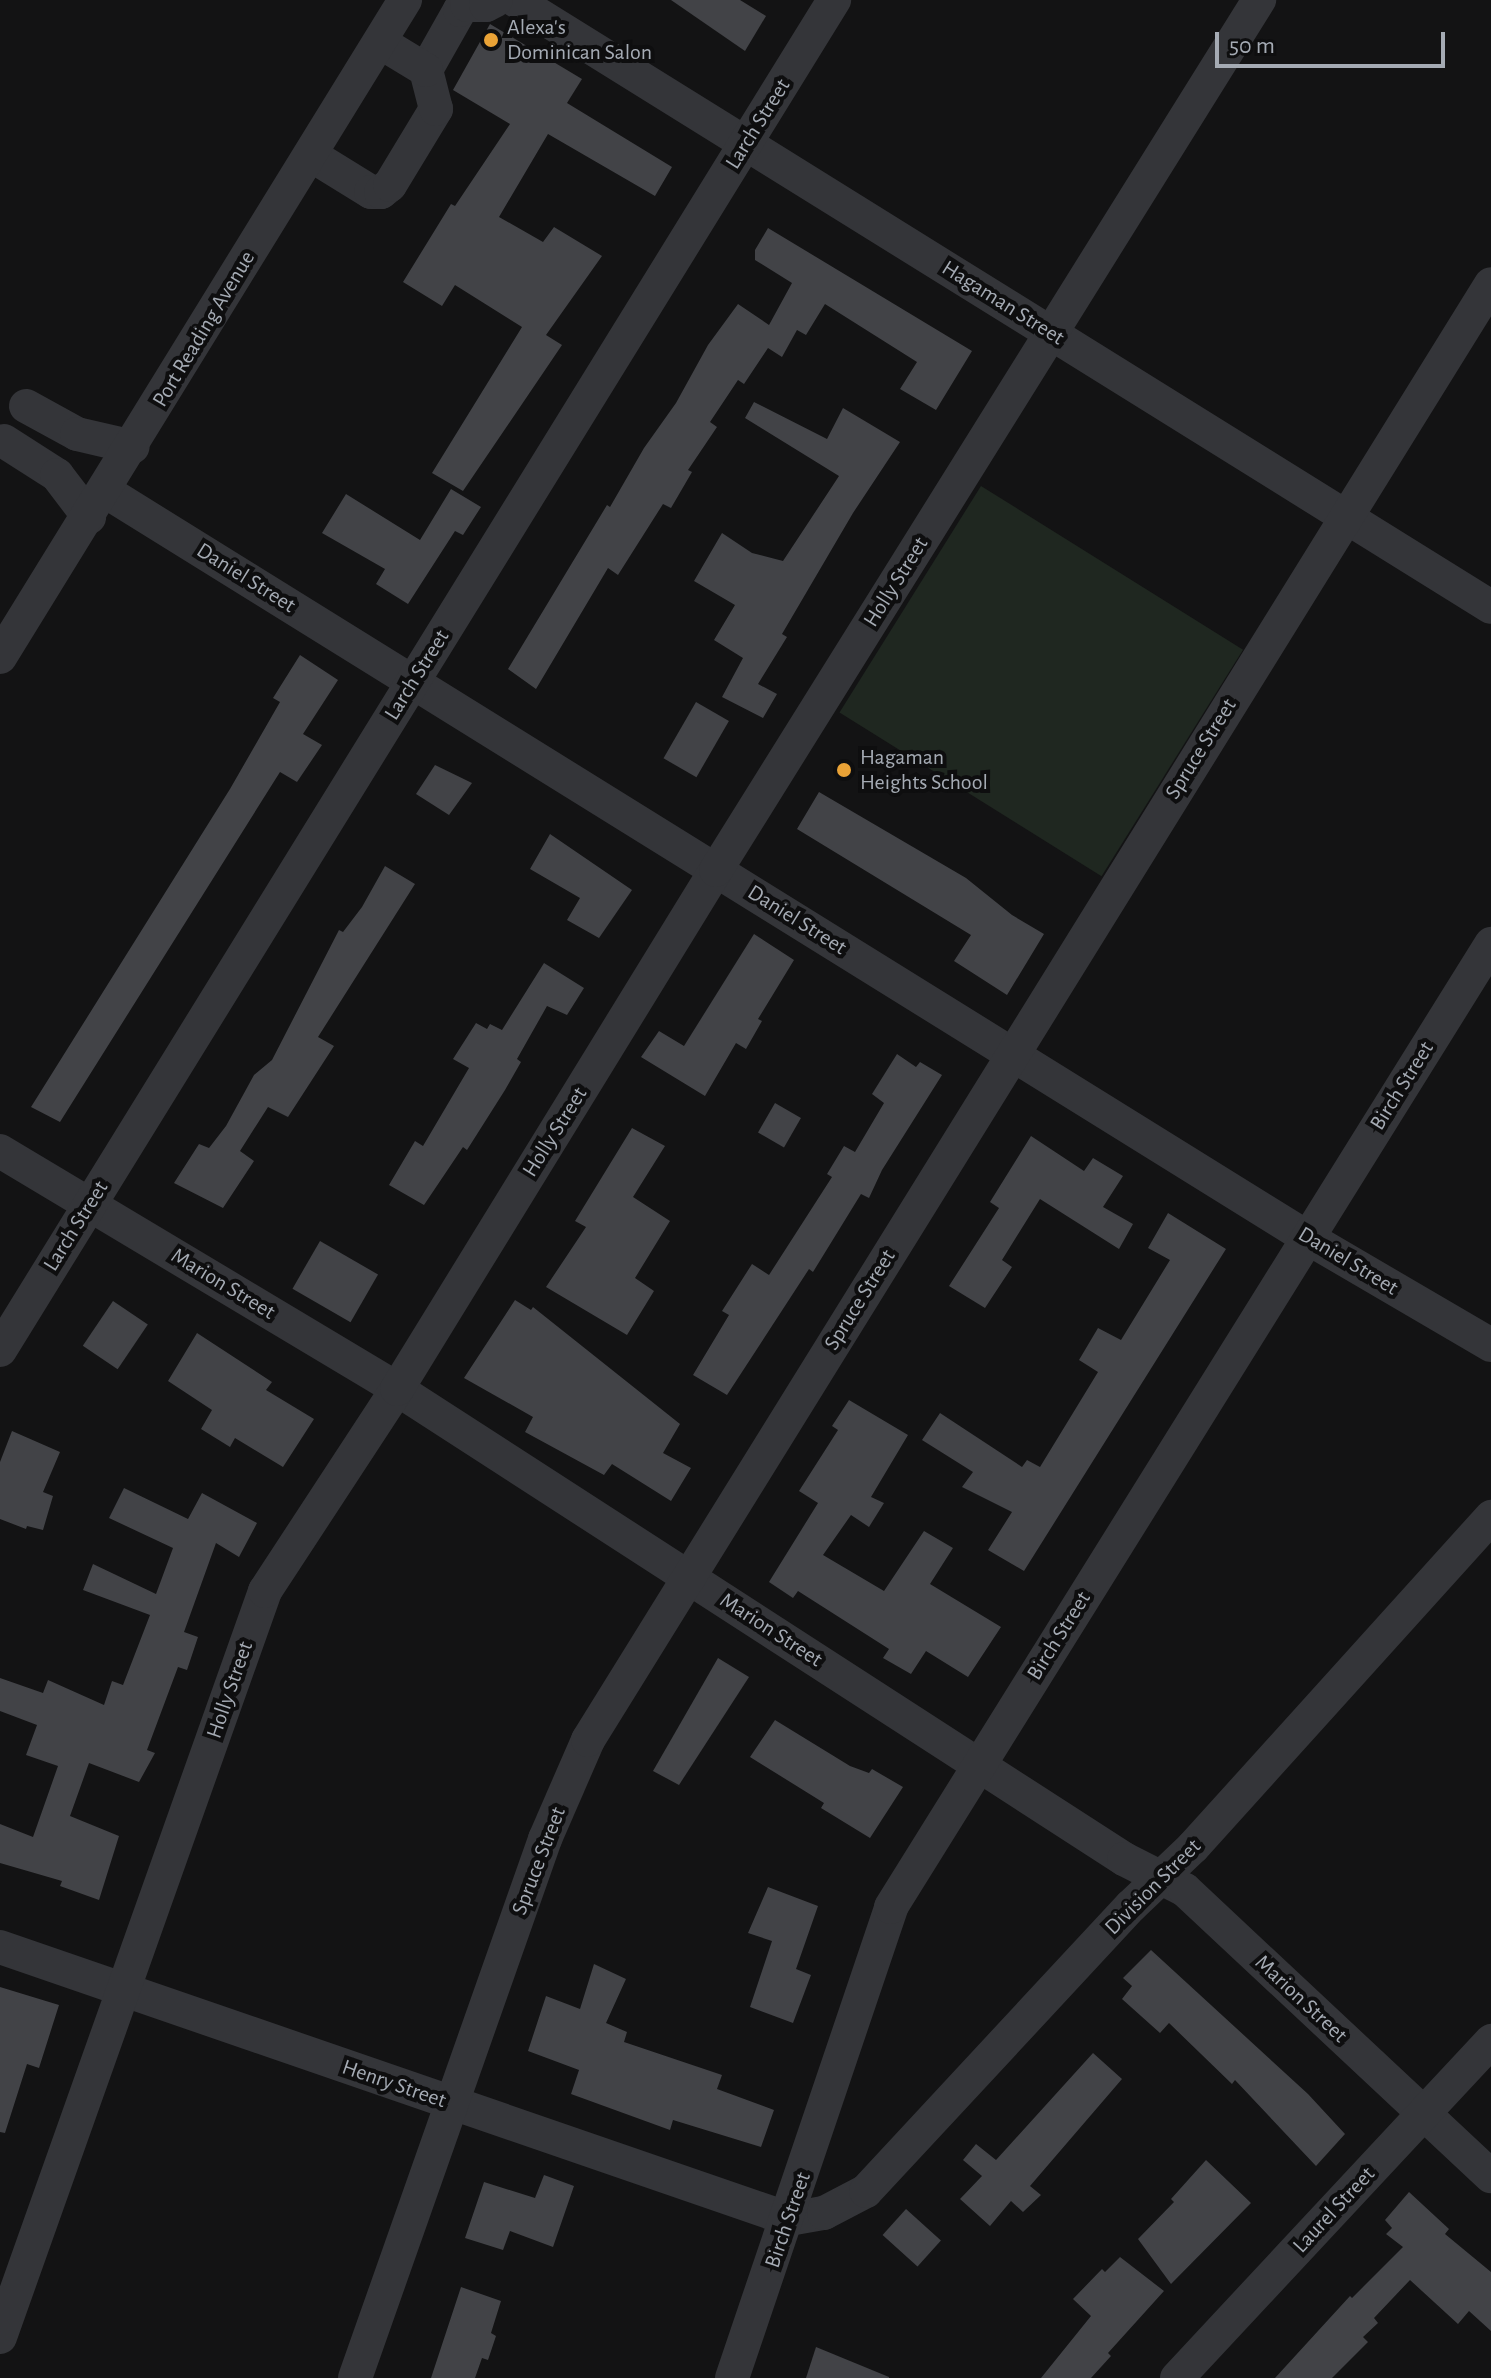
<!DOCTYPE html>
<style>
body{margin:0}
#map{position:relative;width:1491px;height:2378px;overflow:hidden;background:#131314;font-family:"Alegreya Sans",sans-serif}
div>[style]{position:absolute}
.green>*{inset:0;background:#1f2720;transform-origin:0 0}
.building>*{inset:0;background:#424347;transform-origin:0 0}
.minor>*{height:34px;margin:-17px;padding:0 17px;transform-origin:17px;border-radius:17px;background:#343539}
.dots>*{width:22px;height:22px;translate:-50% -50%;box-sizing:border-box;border:4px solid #0e0e0f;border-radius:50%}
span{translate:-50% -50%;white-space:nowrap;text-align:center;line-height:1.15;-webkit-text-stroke:8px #0e0e0f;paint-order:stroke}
.poi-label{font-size:22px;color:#a5abb4}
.left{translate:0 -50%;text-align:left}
.street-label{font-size:22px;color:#a5abb4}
.scale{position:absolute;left:1215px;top:32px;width:230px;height:36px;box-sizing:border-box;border:4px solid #a5abb4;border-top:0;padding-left:10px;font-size:24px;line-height:28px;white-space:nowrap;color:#a5abb4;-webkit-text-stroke:6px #0e0e0f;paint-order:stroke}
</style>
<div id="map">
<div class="green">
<div style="left:981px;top:486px;width:309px;height:267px;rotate:32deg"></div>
</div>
<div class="building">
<div style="clip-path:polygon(671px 0,740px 0,766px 16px,745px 51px)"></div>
<div style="clip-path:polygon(490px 24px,582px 79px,567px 103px,672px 167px,655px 196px,548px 134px,499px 217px,543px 242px,554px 227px,602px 256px,546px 335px,562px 345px,463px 491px,432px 473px,522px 327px,455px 285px,442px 306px,403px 282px,451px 204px,455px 206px,510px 124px,453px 90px)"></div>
<div style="clip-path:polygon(768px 228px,972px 351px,936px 410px,900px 389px,917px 362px,825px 304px,806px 335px,797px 330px,782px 357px,768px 348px,744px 384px,738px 380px,710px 422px,717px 427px,688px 470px,692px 472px,671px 508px,663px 504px,618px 575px,608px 568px,536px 689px,508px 669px,607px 505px,610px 507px,644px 448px,676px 403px,708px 345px,738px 304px,769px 325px,792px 283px,755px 260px,755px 250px)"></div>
<div style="clip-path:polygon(754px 402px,827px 439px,843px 408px,900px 442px,853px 513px,782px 634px,787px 637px,758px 684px,777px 694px,763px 718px,722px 697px,743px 658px,714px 640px,735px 605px,694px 581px,722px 533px,752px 553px,783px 561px,839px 476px,745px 418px)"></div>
<div style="clip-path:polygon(451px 489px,481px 507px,463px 535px,455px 531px,408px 604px,376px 584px,385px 569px,322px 533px,346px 494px,420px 540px)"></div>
<div style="clip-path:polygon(300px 655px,338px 680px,303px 734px,322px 745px,297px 782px,280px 772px,60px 1122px,31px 1107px,230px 789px,280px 702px,273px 698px)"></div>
<div style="left:696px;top:702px;width:38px;height:65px;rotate:30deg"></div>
<div style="clip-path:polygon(435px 765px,472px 783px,449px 815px,416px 794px)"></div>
<div style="clip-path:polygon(819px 792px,966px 878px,1012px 915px,1044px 934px,1007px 995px,954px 961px,971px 935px,797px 829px)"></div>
<div style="clip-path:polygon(550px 834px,632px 890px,599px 938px,567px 920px,580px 898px,530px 869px)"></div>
<div style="clip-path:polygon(385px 866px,415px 884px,318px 1037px,334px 1046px,288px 1117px,268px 1107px,240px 1151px,254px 1161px,223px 1208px,174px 1183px,199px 1144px,209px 1148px,226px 1126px,254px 1075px,272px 1060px,339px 930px,343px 932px,362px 907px)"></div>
<div style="clip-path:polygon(754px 934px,794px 960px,758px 1019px,762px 1021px,746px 1049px,736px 1043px,705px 1096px,641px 1057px,659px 1031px,684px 1046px)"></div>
<div style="clip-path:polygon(544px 963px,584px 988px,567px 1015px,547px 1006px,517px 1059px,521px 1062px,505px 1090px,467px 1150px,463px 1147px,424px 1205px,389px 1185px,415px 1141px,423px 1146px,469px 1068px,453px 1059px,476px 1023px,487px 1029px,490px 1024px,502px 1030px)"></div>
<div style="clip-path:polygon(897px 1054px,916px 1067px,920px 1062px,942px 1075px,882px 1170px,869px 1198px,861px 1194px,813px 1272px,809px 1269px,727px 1395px,693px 1375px,729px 1315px,722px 1311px,752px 1264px,769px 1275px,832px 1177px,827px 1174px,844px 1146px,855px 1152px,884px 1103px,872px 1094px)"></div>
<div style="left:775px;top:1103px;width:30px;height:34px;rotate:30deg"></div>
<div style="clip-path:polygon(632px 1128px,665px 1146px,633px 1197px,670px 1221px,635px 1278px,654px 1291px,627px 1335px,546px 1287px,586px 1227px,575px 1221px)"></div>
<div style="clip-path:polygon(1031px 1136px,1084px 1171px,1093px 1158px,1123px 1176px,1103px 1207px,1133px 1224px,1119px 1249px,1040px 1199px,1002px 1260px,1012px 1267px,985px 1308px,949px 1286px,999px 1208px,990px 1202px)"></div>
<div style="clip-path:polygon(1168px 1213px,1226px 1249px,1024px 1571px,988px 1550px,1012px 1512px,962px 1487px,973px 1472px,922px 1440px,940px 1413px,1022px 1467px,1027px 1460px,1040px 1467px,1098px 1372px,1079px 1360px,1098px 1328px,1121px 1340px,1170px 1260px,1148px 1248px)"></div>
<div style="left:320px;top:1241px;width:67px;height:55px;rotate:30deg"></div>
<div style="clip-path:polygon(515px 1300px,531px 1310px,533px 1307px,680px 1424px,663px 1453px,691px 1468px,671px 1501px,612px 1464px,604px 1475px,525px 1432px,533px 1417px,464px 1378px)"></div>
<div style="left:113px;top:1301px;width:42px;height:54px;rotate:34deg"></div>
<div style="clip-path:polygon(197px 1333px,272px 1382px,266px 1390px,314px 1419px,283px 1467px,235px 1438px,230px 1447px,201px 1429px,212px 1410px,168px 1381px)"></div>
<div style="clip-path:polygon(849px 1400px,908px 1435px,871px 1497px,884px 1503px,869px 1527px,851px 1515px,823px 1555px,884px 1591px,924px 1531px,953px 1548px,930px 1584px,1001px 1627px,968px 1677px,926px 1651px,911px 1674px,883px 1658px,889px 1649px,798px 1591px,793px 1598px,769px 1582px,818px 1503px,799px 1491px,838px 1430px,832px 1426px)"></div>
<div style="clip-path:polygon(12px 1431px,60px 1452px,43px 1492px,53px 1496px,43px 1530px,27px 1526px,26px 1529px,0 1519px,0 1462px)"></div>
<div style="clip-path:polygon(124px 1488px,188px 1519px,202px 1493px,257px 1523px,239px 1557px,216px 1543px,184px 1632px,198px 1637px,187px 1670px,178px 1667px,147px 1750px,155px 1753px,139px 1782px,89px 1763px,70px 1816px,119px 1836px,99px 1900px,60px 1886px,62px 1881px,0 1863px,0 1824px,33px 1837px,58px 1766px,26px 1755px,37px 1725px,0 1711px,0 1678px,43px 1693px,48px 1680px,104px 1705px,112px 1681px,123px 1685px,150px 1615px,83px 1590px,93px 1564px,156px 1594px,173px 1548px,109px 1518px)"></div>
<div style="clip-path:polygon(718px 1658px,749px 1677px,679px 1785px,653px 1771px)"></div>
<div style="clip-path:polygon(775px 1720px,850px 1766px,869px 1773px,872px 1769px,903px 1787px,870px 1838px,821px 1808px,824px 1803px,750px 1757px)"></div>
<div style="clip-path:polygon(768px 1887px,818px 1906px,796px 1969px,811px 1975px,793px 2023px,750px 2007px,772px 1941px,748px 1933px)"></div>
<div style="clip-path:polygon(1151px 1950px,1308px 2094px,1345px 2134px,1316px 2166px,1235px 2080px,1232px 2084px,1169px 2023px,1160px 2033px,1122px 1999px,1132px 1986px,1123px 1978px)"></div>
<div style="clip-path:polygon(594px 1964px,626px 1979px,606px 2023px,627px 2032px,624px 2042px,722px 2075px,717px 2089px,774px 2110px,761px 2147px,673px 2120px,670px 2130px,571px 2094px,579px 2070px,528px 2051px,546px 1996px,580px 2009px)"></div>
<div style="clip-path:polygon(0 1987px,59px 2005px,39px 2068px,27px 2064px,5px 2133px,0 2132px)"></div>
<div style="clip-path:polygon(1093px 2053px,1122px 2079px,1030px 2186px,1041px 2195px,1023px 2212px,1011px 2201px,990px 2226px,960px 2199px,982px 2176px,963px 2160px,976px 2144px,996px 2160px)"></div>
<div style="clip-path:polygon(1206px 2160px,1251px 2203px,1171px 2284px,1138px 2239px,1174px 2202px,1171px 2199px)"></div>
<div style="clip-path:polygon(544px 2175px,574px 2186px,553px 2247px,510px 2231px,503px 2250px,465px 2238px,484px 2182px,535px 2198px)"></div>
<div style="clip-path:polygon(1409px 2192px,1449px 2229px,1445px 2234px,1491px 2272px,1491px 2331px,1469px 2311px,1458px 2324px,1410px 2280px,1374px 2318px,1378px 2323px,1363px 2337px,1368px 2342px,1332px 2378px,1275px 2378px,1350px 2296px,1352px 2298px,1403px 2247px,1386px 2234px,1392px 2228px,1385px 2220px)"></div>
<div style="left:906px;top:2209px;width:47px;height:35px;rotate:42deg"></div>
<div style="clip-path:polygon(1120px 2257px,1164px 2291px,1108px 2353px,1111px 2356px,1091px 2378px,1041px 2378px,1091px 2316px,1073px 2299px,1102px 2269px,1105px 2272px)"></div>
<div style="clip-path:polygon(461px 2287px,501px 2301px,491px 2333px,496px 2336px,488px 2360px,482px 2358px,475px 2378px,431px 2378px)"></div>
<div style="clip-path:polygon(816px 2347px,889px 2377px,889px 2378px,806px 2378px)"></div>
</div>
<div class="minor">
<div style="left:515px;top:0;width:1149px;rotate:31.88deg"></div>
<div style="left:426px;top:70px;width:69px;rotate:-60.5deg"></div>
<div style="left:460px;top:10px;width:9px;rotate:-36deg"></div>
<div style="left:467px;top:5px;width:19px"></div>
<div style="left:486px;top:5px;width:11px;rotate:-27deg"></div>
<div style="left:311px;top:155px;width:70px;rotate:31.7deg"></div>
<div style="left:371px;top:192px;width:10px"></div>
<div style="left:381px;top:192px;width:11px;rotate:-38deg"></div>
<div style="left:390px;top:185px;width:89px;rotate:-58.8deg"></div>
<div style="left:436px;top:109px;width:40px;rotate:-104.4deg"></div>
<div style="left:426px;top:70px;width:54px;rotate:-148.7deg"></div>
<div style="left:26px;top:406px;width:58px;rotate:28.8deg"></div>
<div style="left:77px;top:434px;width:57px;rotate:13.1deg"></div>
<div style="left:4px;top:441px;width:63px;rotate:32.7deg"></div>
<div style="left:57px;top:475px;width:53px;rotate:52.7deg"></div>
<div style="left:105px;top:491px;width:1416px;rotate:31.84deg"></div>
<div style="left:1308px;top:1238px;width:212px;rotate:30.3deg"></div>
<div style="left:0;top:657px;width:772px;rotate:-58.35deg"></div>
<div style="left:0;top:1151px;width:463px;rotate:30.9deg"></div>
<div style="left:397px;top:1389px;width:866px;rotate:32.88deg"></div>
<div style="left:1124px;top:1859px;width:68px;rotate:26.9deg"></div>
<div style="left:1185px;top:1890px;width:419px;rotate:43.1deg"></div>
<div style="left:0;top:1350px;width:1587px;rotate:-58.29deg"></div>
<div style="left:0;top:1947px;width:835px;rotate:19.02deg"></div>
<div style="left:789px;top:2219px;width:36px;rotate:-10deg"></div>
<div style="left:824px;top:2213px;width:47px;rotate:-27.6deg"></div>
<div style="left:866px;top:2191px;width:389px;rotate:-47.1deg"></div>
<div style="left:1131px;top:1906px;width:86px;rotate:-43.6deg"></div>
<div style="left:1193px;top:1847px;width:445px;rotate:-47.9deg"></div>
<div style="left:0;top:2337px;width:792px;rotate:-70.44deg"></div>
<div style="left:265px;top:1591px;width:241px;rotate:-56.8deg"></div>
<div style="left:397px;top:1389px;width:609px;rotate:-58.42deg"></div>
<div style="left:716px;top:870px;width:1026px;rotate:-58.03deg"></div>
<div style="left:355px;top:2378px;width:572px;rotate:-70.58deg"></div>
<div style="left:545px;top:1839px;width:108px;rotate:-66.5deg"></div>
<div style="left:588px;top:1740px;width:1713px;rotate:-58.19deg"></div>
<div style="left:732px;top:2378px;width:497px;rotate:-71.3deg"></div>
<div style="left:891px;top:1907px;width:1135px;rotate:-58.07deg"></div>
<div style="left:1177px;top:2378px;width:461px;rotate:-47deg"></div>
</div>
<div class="dots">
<div style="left:491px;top:40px;background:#e9a236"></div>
<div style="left:844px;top:770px;background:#e9a236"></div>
</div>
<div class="poi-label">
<span class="left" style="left:507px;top:40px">Alexa's<br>Dominican Salon</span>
<span class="left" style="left:860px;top:770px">Hagaman<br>Heights School</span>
</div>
<div class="street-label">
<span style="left:758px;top:124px;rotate:-58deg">Larch Street</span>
<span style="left:1003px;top:303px;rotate:32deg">Hagaman Street</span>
<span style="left:204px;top:329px;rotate:-59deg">Port Reading Avenue</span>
<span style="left:246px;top:578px;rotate:32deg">Daniel Street</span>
<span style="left:896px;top:582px;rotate:-58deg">Holly Street</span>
<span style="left:417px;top:675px;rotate:-58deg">Larch Street</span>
<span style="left:1201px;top:749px;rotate:-58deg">Spruce Street</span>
<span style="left:797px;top:920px;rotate:32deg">Daniel Street</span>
<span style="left:1402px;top:1086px;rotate:-58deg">Birch Street</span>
<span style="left:555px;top:1132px;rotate:-58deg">Holly Street</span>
<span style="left:76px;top:1226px;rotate:-58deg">Larch Street</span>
<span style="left:1348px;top:1261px;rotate:31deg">Daniel Street</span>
<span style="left:223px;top:1284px;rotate:31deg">Marion Street</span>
<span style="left:860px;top:1300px;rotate:-58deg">Spruce Street</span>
<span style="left:771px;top:1630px;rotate:33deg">Marion Street</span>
<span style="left:1059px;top:1636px;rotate:-58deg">Birch Street</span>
<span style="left:230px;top:1690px;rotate:-71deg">Holly Street</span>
<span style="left:539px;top:1861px;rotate:-69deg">Spruce Street</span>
<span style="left:1153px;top:1887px;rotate:-45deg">Division Street</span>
<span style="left:1301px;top:1999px;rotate:43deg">Marion Street</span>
<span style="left:394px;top:2084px;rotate:19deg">Henry Street</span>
<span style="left:1334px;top:2210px;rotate:-47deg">Laurel Street</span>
<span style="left:788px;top:2220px;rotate:-71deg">Birch Street</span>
</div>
<div class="scale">50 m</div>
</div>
